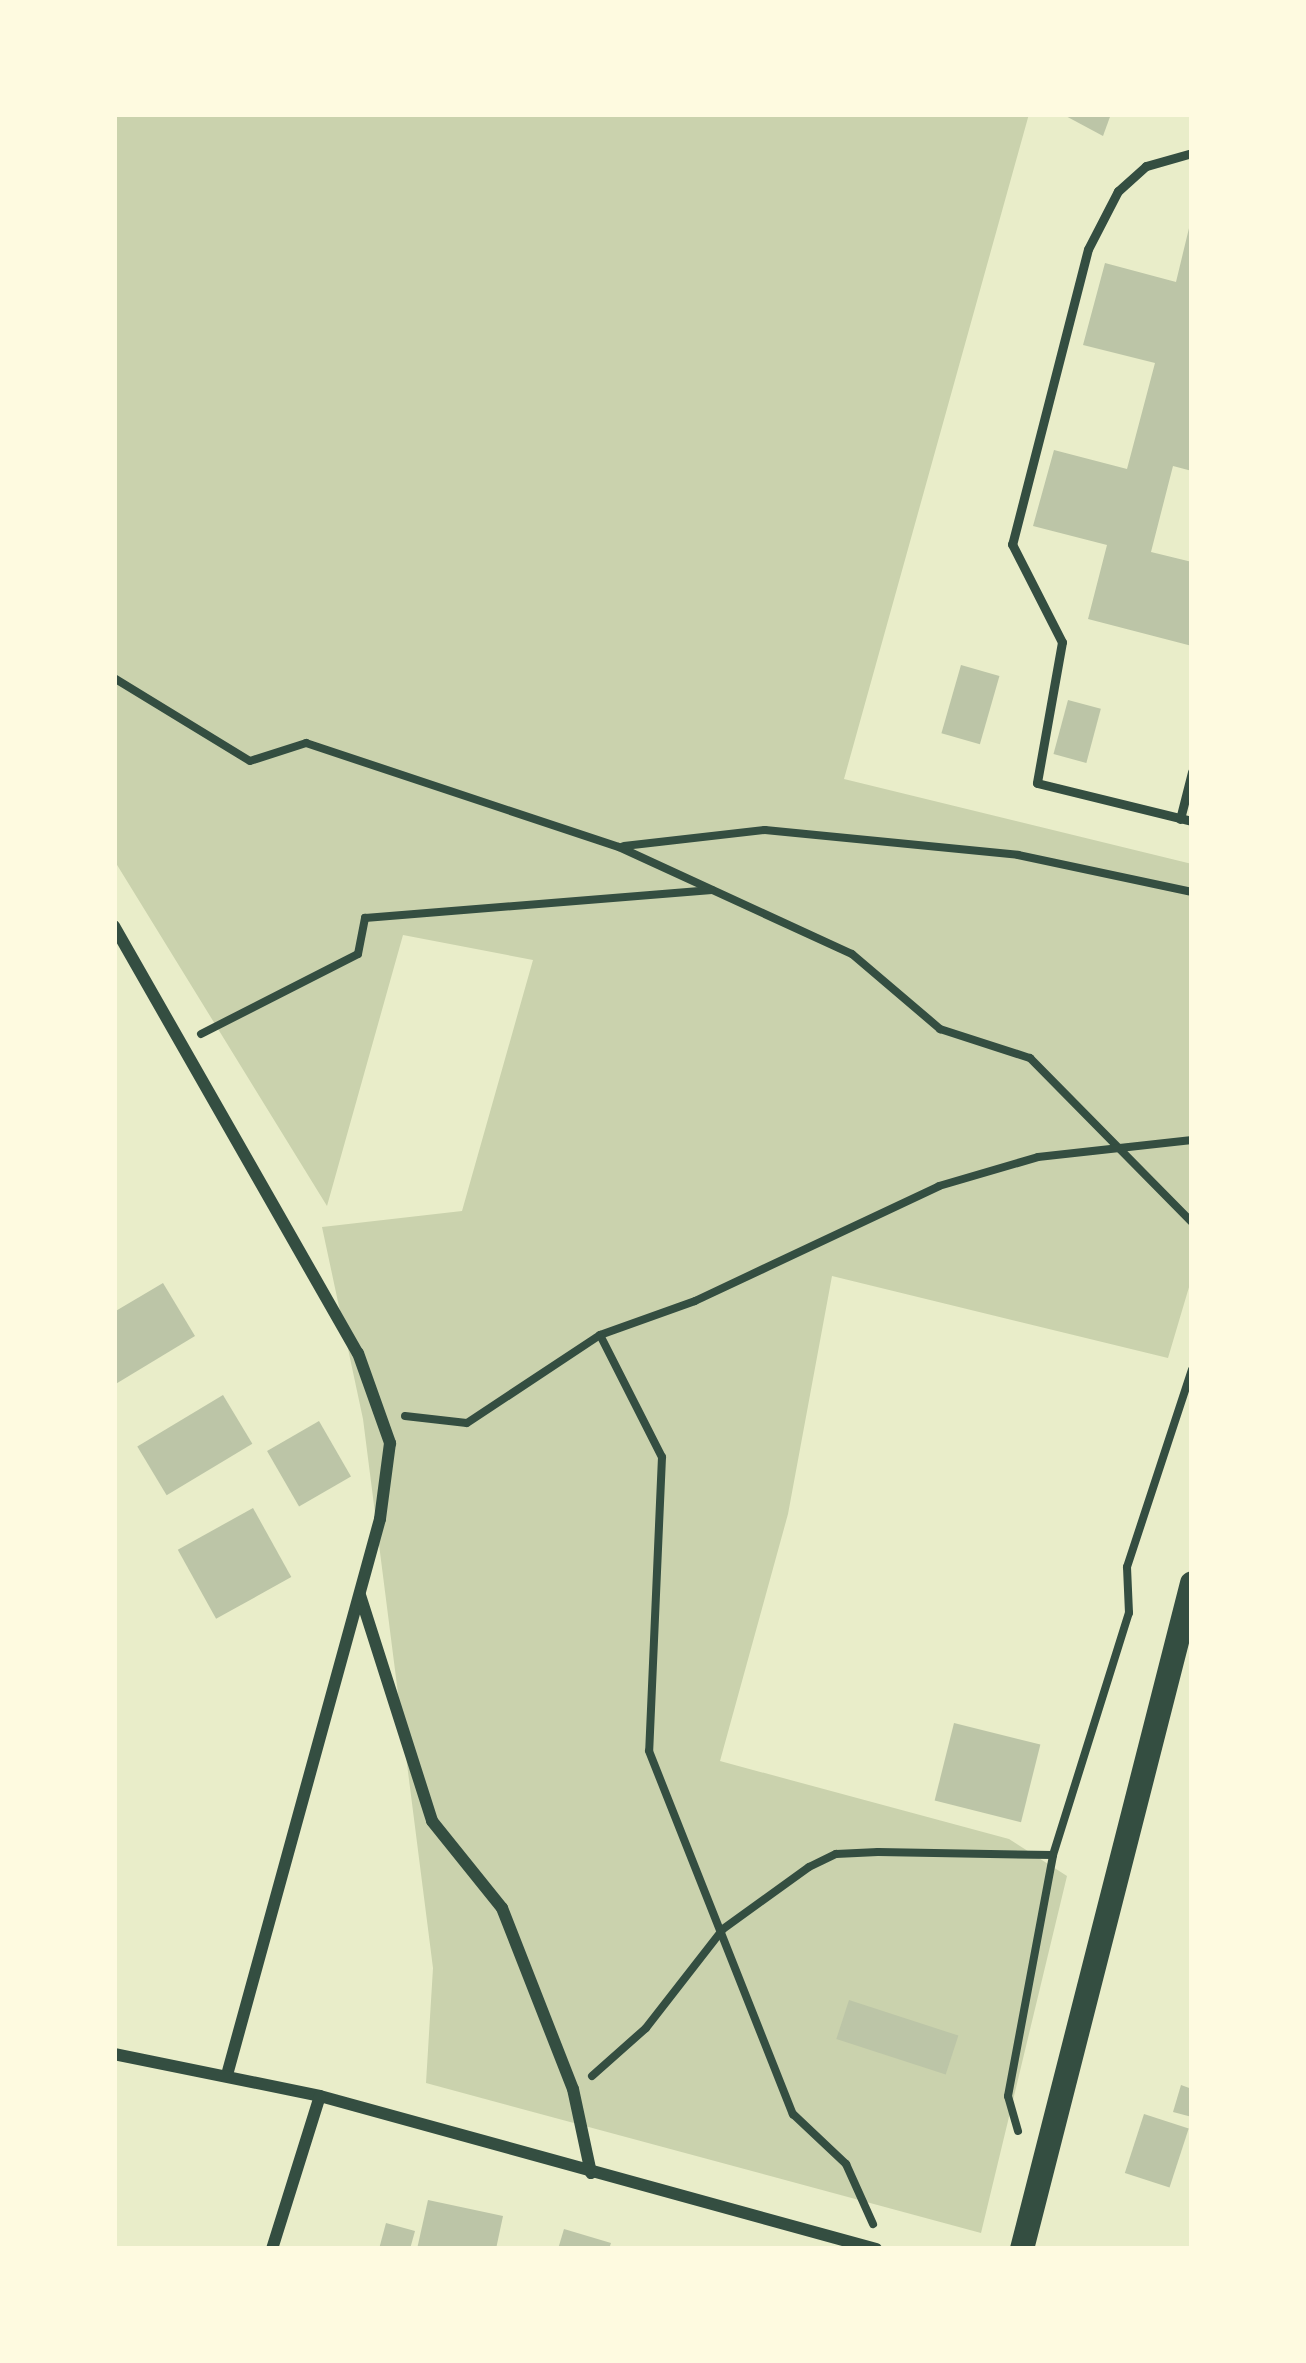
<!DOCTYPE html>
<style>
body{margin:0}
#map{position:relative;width:1306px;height:2363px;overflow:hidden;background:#e9edc9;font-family:Georgia,serif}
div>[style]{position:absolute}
.green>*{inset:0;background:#cad2ad}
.building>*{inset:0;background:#bcc5a7;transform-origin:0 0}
.path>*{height:8px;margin:-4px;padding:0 4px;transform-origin:4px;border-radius:4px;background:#344e41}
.service>*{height:9px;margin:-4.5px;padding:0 4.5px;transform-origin:4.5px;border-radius:4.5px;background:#344e41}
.minor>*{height:12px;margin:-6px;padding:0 6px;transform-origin:6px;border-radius:6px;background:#344e41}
.secondary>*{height:24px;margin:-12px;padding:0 12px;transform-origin:12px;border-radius:12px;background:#344e41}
span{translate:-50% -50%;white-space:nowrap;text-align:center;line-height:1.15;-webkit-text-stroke:12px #fefae0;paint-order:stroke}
.frame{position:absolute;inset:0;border:117px solid #fefae0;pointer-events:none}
</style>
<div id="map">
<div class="green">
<div style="clip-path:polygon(114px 114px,1029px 114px,844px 779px,1192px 864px,1192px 1277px,1168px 1358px,832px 1276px,788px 1514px,720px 1761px,1009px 1839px,1067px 1876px,981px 2233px,426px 2083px,433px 1968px,363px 1419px,322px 1227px,462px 1211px,533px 960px,403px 935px,327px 1206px,114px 860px)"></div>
</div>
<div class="building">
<div style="clip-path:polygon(1062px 114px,1111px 114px,1103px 136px)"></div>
<div style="clip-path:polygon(1190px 224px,1192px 471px,1173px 466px,1151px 552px,1192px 562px,1192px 646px,1088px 619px,1107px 545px,1033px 526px,1054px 450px,1127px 469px,1155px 363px,1083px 345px,1105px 263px,1176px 282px)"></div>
<div style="left:961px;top:665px;width:40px;height:71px;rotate:16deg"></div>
<div style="left:1068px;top:700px;width:34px;height:56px;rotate:15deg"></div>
<div style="clip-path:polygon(163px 1283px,195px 1336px,114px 1385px,114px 1312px)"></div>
<div style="left:223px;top:1395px;width:57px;height:100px;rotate:59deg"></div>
<div style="left:319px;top:1421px;width:64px;height:60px;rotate:60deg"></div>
<div style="left:253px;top:1508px;width:79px;height:86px;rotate:61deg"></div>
<div style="left:954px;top:1723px;width:89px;height:80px;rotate:14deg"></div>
<div style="left:849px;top:2000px;width:115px;height:41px;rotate:18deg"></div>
<div style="clip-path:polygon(1181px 2085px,1192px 2089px,1192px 2117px,1173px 2112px)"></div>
<div style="left:1144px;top:2114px;width:47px;height:62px;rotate:18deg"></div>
<div style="clip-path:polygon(428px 2200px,503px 2216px,496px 2249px,417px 2249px)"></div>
<div style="clip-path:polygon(386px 2223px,415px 2231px,410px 2249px,379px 2249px)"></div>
<div style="clip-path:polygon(564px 2229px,611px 2243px,609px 2249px,558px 2249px)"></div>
</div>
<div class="path">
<div style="left:114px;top:678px;width:159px;rotate:31.4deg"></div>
<div style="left:250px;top:761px;width:59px;rotate:-17.8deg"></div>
<div style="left:306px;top:743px;width:330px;rotate:18.4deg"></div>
<div style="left:619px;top:847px;width:256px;rotate:24.7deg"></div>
<div style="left:852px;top:954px;width:116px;rotate:40.4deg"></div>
<div style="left:940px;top:1029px;width:95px;rotate:17.9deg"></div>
<div style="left:1030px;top:1058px;width:231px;rotate:45.4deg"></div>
<div style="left:624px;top:846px;width:142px;rotate:-6.5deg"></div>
<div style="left:765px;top:830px;width:254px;rotate:5.6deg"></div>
<div style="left:1018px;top:855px;width:178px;rotate:12deg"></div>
<div style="left:201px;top:1034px;width:176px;rotate:-27deg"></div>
<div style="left:358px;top:954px;width:37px;rotate:-79deg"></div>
<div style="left:365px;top:918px;width:348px;rotate:-4.6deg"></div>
<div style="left:600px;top:1335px;width:137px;rotate:63.1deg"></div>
<div style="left:662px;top:1457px;width:294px;rotate:92.5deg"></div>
<div style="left:649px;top:1751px;width:391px;rotate:68.4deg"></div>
<div style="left:793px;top:2114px;width:73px;rotate:43.3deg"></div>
<div style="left:846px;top:2164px;width:66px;rotate:65.8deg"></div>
<div style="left:405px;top:1416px;width:62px;rotate:6.4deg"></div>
<div style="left:467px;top:1423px;width:159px;rotate:-33.5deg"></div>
<div style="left:600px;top:1335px;width:101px;rotate:-19.7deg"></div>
<div style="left:695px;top:1301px;width:270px;rotate:-25.2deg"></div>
<div style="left:939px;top:1186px;width:103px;rotate:-16.3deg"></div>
<div style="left:1038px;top:1157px;width:155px;rotate:-6.3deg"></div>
<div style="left:592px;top:2076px;width:72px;rotate:-41.6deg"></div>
<div style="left:646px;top:2028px;width:125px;rotate:-52.1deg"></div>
<div style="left:723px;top:1929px;width:106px;rotate:-35.8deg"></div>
<div style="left:809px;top:1867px;width:30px;rotate:-26deg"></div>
<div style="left:836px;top:1854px;width:42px;rotate:-2.7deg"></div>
<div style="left:878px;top:1852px;width:175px;rotate:1deg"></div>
<div style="left:1018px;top:2131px;width:36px;rotate:-106deg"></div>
<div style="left:1008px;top:2096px;width:245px;rotate:-79.4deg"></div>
<div style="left:1053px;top:1855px;width:254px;rotate:-72.6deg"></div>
<div style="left:1129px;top:1613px;width:46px;rotate:-92.5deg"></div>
<div style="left:1127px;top:1567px;width:208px;rotate:-71.8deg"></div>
</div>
<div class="service">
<div style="left:1192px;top:153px;width:48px;rotate:164.2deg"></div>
<div style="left:1146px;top:166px;width:38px;rotate:138deg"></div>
<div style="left:1118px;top:191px;width:65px;rotate:117.3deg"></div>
<div style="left:1088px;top:249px;width:305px;rotate:104.4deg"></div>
<div style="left:1012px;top:544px;width:110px;rotate:63deg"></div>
<div style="left:1062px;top:642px;width:143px;rotate:100.1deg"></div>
<div style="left:1037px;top:783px;width:160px;rotate:13.8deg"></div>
<div style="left:1180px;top:819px;width:49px;rotate:-75.7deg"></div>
</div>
<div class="minor">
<div style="left:114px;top:926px;width:492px;rotate:60.3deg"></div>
<div style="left:358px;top:1353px;width:96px;rotate:70.4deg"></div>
<div style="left:390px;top:1443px;width:77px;rotate:97.5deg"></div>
<div style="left:380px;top:1519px;width:577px;rotate:105.39deg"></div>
<div style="left:360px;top:1595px;width:237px;rotate:72.3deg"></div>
<div style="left:432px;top:1821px;width:112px;rotate:51.2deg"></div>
<div style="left:502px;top:1908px;width:194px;rotate:68.6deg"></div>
<div style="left:573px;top:2089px;width:86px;rotate:77.9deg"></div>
<div style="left:114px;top:2054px;width:210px;rotate:11.5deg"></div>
<div style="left:320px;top:2096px;width:577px;rotate:15.39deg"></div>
<div style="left:272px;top:2249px;width:160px;rotate:-72.6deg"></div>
</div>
<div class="secondary">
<div style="left:1022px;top:2249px;width:687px;rotate:-75.68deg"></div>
</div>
<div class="frame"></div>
</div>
